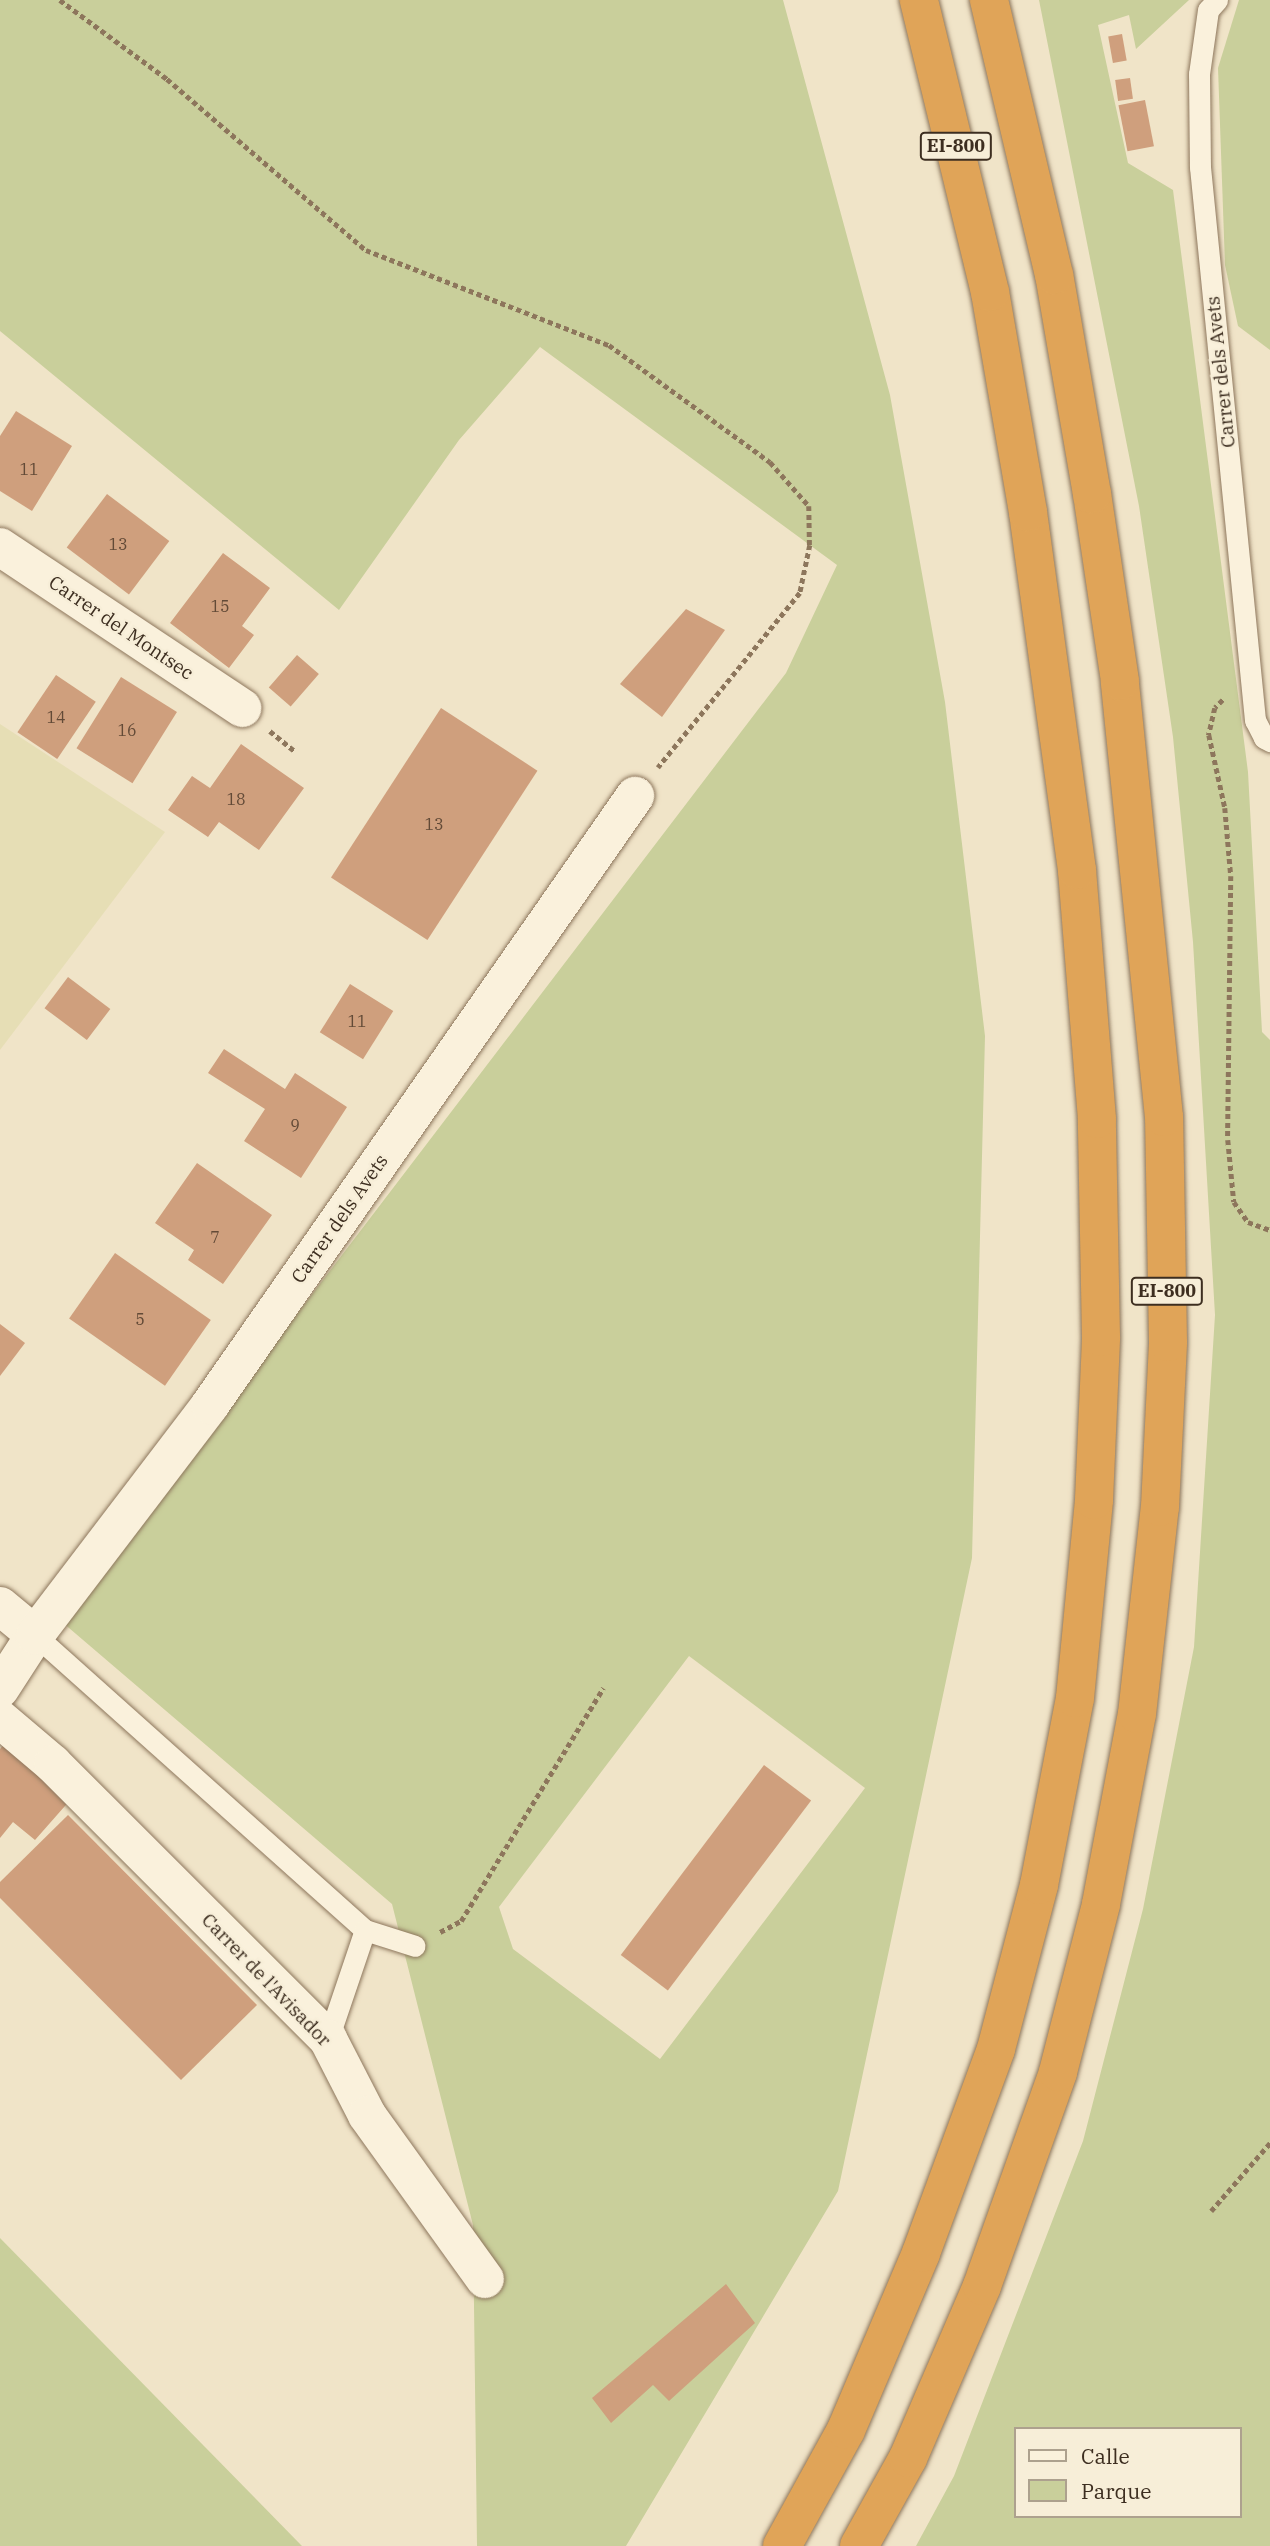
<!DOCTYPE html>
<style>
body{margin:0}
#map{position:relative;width:1270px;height:2546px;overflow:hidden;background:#f0e4c8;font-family:"IBM Plex Serif",serif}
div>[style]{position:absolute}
.farmland>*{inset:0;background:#e6deb5}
.green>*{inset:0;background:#c9cf9b}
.building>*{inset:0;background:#cf9f7d;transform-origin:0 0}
.path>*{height:4.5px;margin-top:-2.25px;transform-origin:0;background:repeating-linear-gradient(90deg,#8d765c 0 5px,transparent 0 8.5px)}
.roads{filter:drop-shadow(0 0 2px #8d765c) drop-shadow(0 0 2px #8d765c)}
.lane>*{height:21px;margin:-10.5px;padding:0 10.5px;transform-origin:10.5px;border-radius:10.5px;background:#faf1dc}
.street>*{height:38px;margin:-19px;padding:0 19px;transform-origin:19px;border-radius:19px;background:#faf1dc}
.highway>*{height:38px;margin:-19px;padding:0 19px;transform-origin:19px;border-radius:19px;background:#e0a458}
span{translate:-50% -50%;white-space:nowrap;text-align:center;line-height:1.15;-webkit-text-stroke:5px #f7eed8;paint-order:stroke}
.number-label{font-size:16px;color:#624a37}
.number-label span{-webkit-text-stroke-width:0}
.shield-label span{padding:2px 5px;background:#f7eed8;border:2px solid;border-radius:5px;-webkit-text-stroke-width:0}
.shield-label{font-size:18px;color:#3d2e20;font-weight:700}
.street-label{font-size:19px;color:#3d2e20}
.legend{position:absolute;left:1014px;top:2427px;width:228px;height:91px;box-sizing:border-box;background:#f7eed8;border:2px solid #ada18e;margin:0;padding:9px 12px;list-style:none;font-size:21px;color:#3d2e20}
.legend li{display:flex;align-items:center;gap:14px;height:35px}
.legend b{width:35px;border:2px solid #ada18e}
</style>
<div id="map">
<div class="farmland">
<div style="clip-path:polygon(0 724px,165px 832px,0 1050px)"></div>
</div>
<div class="green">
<div style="clip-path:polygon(evenodd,0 0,783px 0,890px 395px,945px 702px,985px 1036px,972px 1558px,838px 2191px,626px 2546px,477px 2546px,473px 2225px,392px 1904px,62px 1622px,786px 673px,837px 565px,540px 347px,459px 440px,339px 610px,0 331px,0 0,689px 1656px,865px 1788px,660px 2059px,513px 1949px,499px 1907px,689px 1656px)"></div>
<div style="clip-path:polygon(evenodd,1039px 0,1189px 0,1136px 49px,1129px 15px,1098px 25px,1128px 163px,1173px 190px,1248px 772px,1262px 1032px,1270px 1040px,1270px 2546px,916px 2546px,954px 2476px,1083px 2141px,1143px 1909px,1194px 1647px,1215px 1315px,1193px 942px,1173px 737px,1139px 506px,1039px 0,1016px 2429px,1240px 2429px,1240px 2516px,1016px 2516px,1016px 2429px)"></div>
<div style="clip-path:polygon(1239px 0,1270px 0,1270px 350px,1238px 326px,1225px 265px,1218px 68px)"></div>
<div style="clip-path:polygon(0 2238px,302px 2546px,0 2546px)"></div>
</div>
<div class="building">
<div style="left:1122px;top:34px;width:27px;height:14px;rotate:80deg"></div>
<div style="left:1130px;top:78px;width:21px;height:15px;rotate:82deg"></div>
<div style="left:1145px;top:100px;width:47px;height:27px;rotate:79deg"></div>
<div style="clip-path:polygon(16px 411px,72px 446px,32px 511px,0 491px,0 436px)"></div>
<div style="left:107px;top:494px;width:78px;height:67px;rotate:37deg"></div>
<div style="clip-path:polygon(223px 553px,270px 588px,242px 626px,254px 635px,229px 668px,170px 623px)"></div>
<div style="clip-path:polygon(686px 609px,725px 630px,662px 717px,620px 684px)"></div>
<div style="left:297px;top:655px;width:29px;height:43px;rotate:41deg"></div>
<div style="left:56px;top:675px;width:48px;height:69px;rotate:34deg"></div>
<div style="left:121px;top:677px;width:66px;height:84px;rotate:32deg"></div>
<div style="left:441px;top:708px;width:115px;height:202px;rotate:33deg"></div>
<div style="clip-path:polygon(241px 744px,304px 788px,259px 850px,219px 822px,208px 837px,168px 810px,192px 776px,210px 788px)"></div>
<div style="left:68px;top:977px;width:53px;height:39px;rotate:37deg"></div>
<div style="left:350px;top:984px;width:51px;height:57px;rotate:32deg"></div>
<div style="clip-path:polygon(224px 1049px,285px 1089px,295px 1073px,347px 1107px,301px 1178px,244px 1141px,265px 1109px,208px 1073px)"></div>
<div style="clip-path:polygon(197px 1163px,272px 1215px,223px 1284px,188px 1260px,194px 1250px,155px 1223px)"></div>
<div style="left:115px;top:1253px;width:117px;height:80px;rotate:35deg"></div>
<div style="clip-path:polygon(0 1324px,25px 1343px,0 1376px)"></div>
<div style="clip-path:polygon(6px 1742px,72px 1798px,35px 1840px,13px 1822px,0 1838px,0 1749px)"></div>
<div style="left:764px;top:1765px;width:59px;height:238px;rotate:37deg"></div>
<div style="clip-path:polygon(68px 1815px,257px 2005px,181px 2080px,0 1898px,0 1882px)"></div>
<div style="clip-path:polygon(726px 2284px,755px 2323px,669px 2401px,653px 2385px,611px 2423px,592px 2398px)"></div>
</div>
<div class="path">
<div style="left:60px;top:0;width:133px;rotate:36.4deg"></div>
<div style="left:167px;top:79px;width:262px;rotate:40.7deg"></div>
<div style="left:366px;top:250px;width:261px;rotate:21.4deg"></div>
<div style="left:609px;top:345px;width:199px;rotate:36deg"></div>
<div style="left:770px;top:462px;width:59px;rotate:48.4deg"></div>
<div style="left:809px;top:506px;width:39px;rotate:89deg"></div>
<div style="left:810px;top:545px;width:49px;rotate:101.8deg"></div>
<div style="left:800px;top:593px;width:225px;rotate:129.1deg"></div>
<div style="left:1223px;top:700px;width:11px;rotate:135deg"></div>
<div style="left:1215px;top:708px;width:28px;rotate:103deg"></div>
<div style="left:1209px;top:735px;width:75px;rotate:77.6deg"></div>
<div style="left:1225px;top:808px;width:68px;rotate:85deg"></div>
<div style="left:1231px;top:876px;width:264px;rotate:90.7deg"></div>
<div style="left:1228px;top:1140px;width:62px;rotate:84.5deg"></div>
<div style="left:1234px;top:1202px;width:24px;rotate:55deg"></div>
<div style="left:1248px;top:1222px;width:23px;rotate:20deg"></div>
<div style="left:270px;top:731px;width:33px;rotate:39deg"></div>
<div style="left:440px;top:1932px;width:24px;rotate:-28deg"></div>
<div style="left:461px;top:1921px;width:273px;rotate:-58.6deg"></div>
<div style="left:1211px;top:2211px;width:90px;rotate:-49.1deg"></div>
</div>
<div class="roads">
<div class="lane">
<div style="left:1217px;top:0;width:13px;rotate:132deg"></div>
<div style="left:1208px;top:10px;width:65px;rotate:98deg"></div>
<div style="left:1199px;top:74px;width:93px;rotate:89.4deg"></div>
<div style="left:1200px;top:167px;width:556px;rotate:84.32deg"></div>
<div style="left:1255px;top:720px;width:20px;rotate:63deg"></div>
<div style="left:1264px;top:738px;width:7px;rotate:27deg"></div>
<div style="left:35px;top:1635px;width:443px;rotate:41.8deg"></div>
<div style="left:365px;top:1930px;width:52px;rotate:17.7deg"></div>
<div style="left:328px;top:2039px;width:115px;rotate:-71.3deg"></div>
</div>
<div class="street">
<div style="left:0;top:547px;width:291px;rotate:33.6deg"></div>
<div style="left:0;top:1606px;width:45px;rotate:39.6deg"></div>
<div style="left:0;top:1689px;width:64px;rotate:-57.1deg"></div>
<div style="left:35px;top:1635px;width:289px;rotate:-52.7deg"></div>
<div style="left:210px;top:1405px;width:743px;rotate:-55.09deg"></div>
<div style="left:0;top:1719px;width:70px;rotate:40.3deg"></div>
<div style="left:53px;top:1764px;width:389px;rotate:45deg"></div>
<div style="left:328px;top:2039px;width:85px;rotate:62.8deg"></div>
<div style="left:367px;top:2115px;width:202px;rotate:54.3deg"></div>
</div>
<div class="highway">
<div style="left:782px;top:2546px;width:132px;rotate:-61.1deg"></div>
<div style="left:846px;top:2430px;width:192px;rotate:-67deg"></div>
<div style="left:921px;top:2253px;width:217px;rotate:-69.8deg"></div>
<div style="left:996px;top:2049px;width:170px;rotate:-75.3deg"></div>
<div style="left:1039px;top:1885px;width:190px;rotate:-79.1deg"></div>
<div style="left:1075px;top:1698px;width:199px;rotate:-84.5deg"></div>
<div style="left:1094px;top:1500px;width:163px;rotate:-87.5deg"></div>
<div style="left:1101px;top:1337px;width:218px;rotate:-91.1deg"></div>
<div style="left:1097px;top:1119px;width:250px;rotate:-94.6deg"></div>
<div style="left:1077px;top:870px;width:361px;rotate:-97.8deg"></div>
<div style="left:1028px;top:512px;width:223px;rotate:-99.8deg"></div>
<div style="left:990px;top:292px;width:301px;rotate:-103.7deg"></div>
<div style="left:859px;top:2546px;width:101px;rotate:-60.9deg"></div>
<div style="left:908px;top:2458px;width:187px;rotate:-66.7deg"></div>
<div style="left:982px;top:2286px;width:227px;rotate:-70.4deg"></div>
<div style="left:1058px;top:2072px;width:173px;rotate:-75.6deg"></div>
<div style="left:1101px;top:1904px;width:193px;rotate:-79.3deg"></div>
<div style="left:1137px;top:1714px;width:208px;rotate:-83.7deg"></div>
<div style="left:1160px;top:1507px;width:165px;rotate:-87.2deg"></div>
<div style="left:1168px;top:1342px;width:225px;rotate:-91deg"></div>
<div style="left:1164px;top:1117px;width:438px;rotate:-95.8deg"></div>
<div style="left:1120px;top:681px;width:189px;rotate:-98.5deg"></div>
<div style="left:1092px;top:494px;width:222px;rotate:-99.8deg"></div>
<div style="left:1054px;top:275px;width:283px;rotate:-103.3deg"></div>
</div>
</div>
<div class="number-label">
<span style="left:29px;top:469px">11</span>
<span style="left:118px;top:544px">13</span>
<span style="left:220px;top:606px">15</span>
<span style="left:56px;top:717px">14</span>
<span style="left:127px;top:730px">16</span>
<span style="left:236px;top:799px">18</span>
<span style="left:434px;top:824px">13</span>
<span style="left:357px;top:1021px">11</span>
<span style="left:295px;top:1125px">9</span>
<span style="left:215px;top:1237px">7</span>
<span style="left:140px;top:1319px">5</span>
</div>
<div class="shield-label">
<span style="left:956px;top:146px">EI-800</span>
<span style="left:1167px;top:1291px">EI-800</span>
</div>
<div class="street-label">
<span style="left:1221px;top:372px;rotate:-96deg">Carrer dels Avets</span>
<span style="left:121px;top:628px;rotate:34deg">Carrer del Montsec</span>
<span style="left:340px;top:1219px;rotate:-55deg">Carrer dels Avets</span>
<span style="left:266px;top:1980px;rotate:46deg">Carrer de l'Avisador</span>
</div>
<ul class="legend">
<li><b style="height:9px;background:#faf1dc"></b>Calle</li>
<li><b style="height:19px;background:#c9cf9b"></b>Parque</li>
</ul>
</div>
